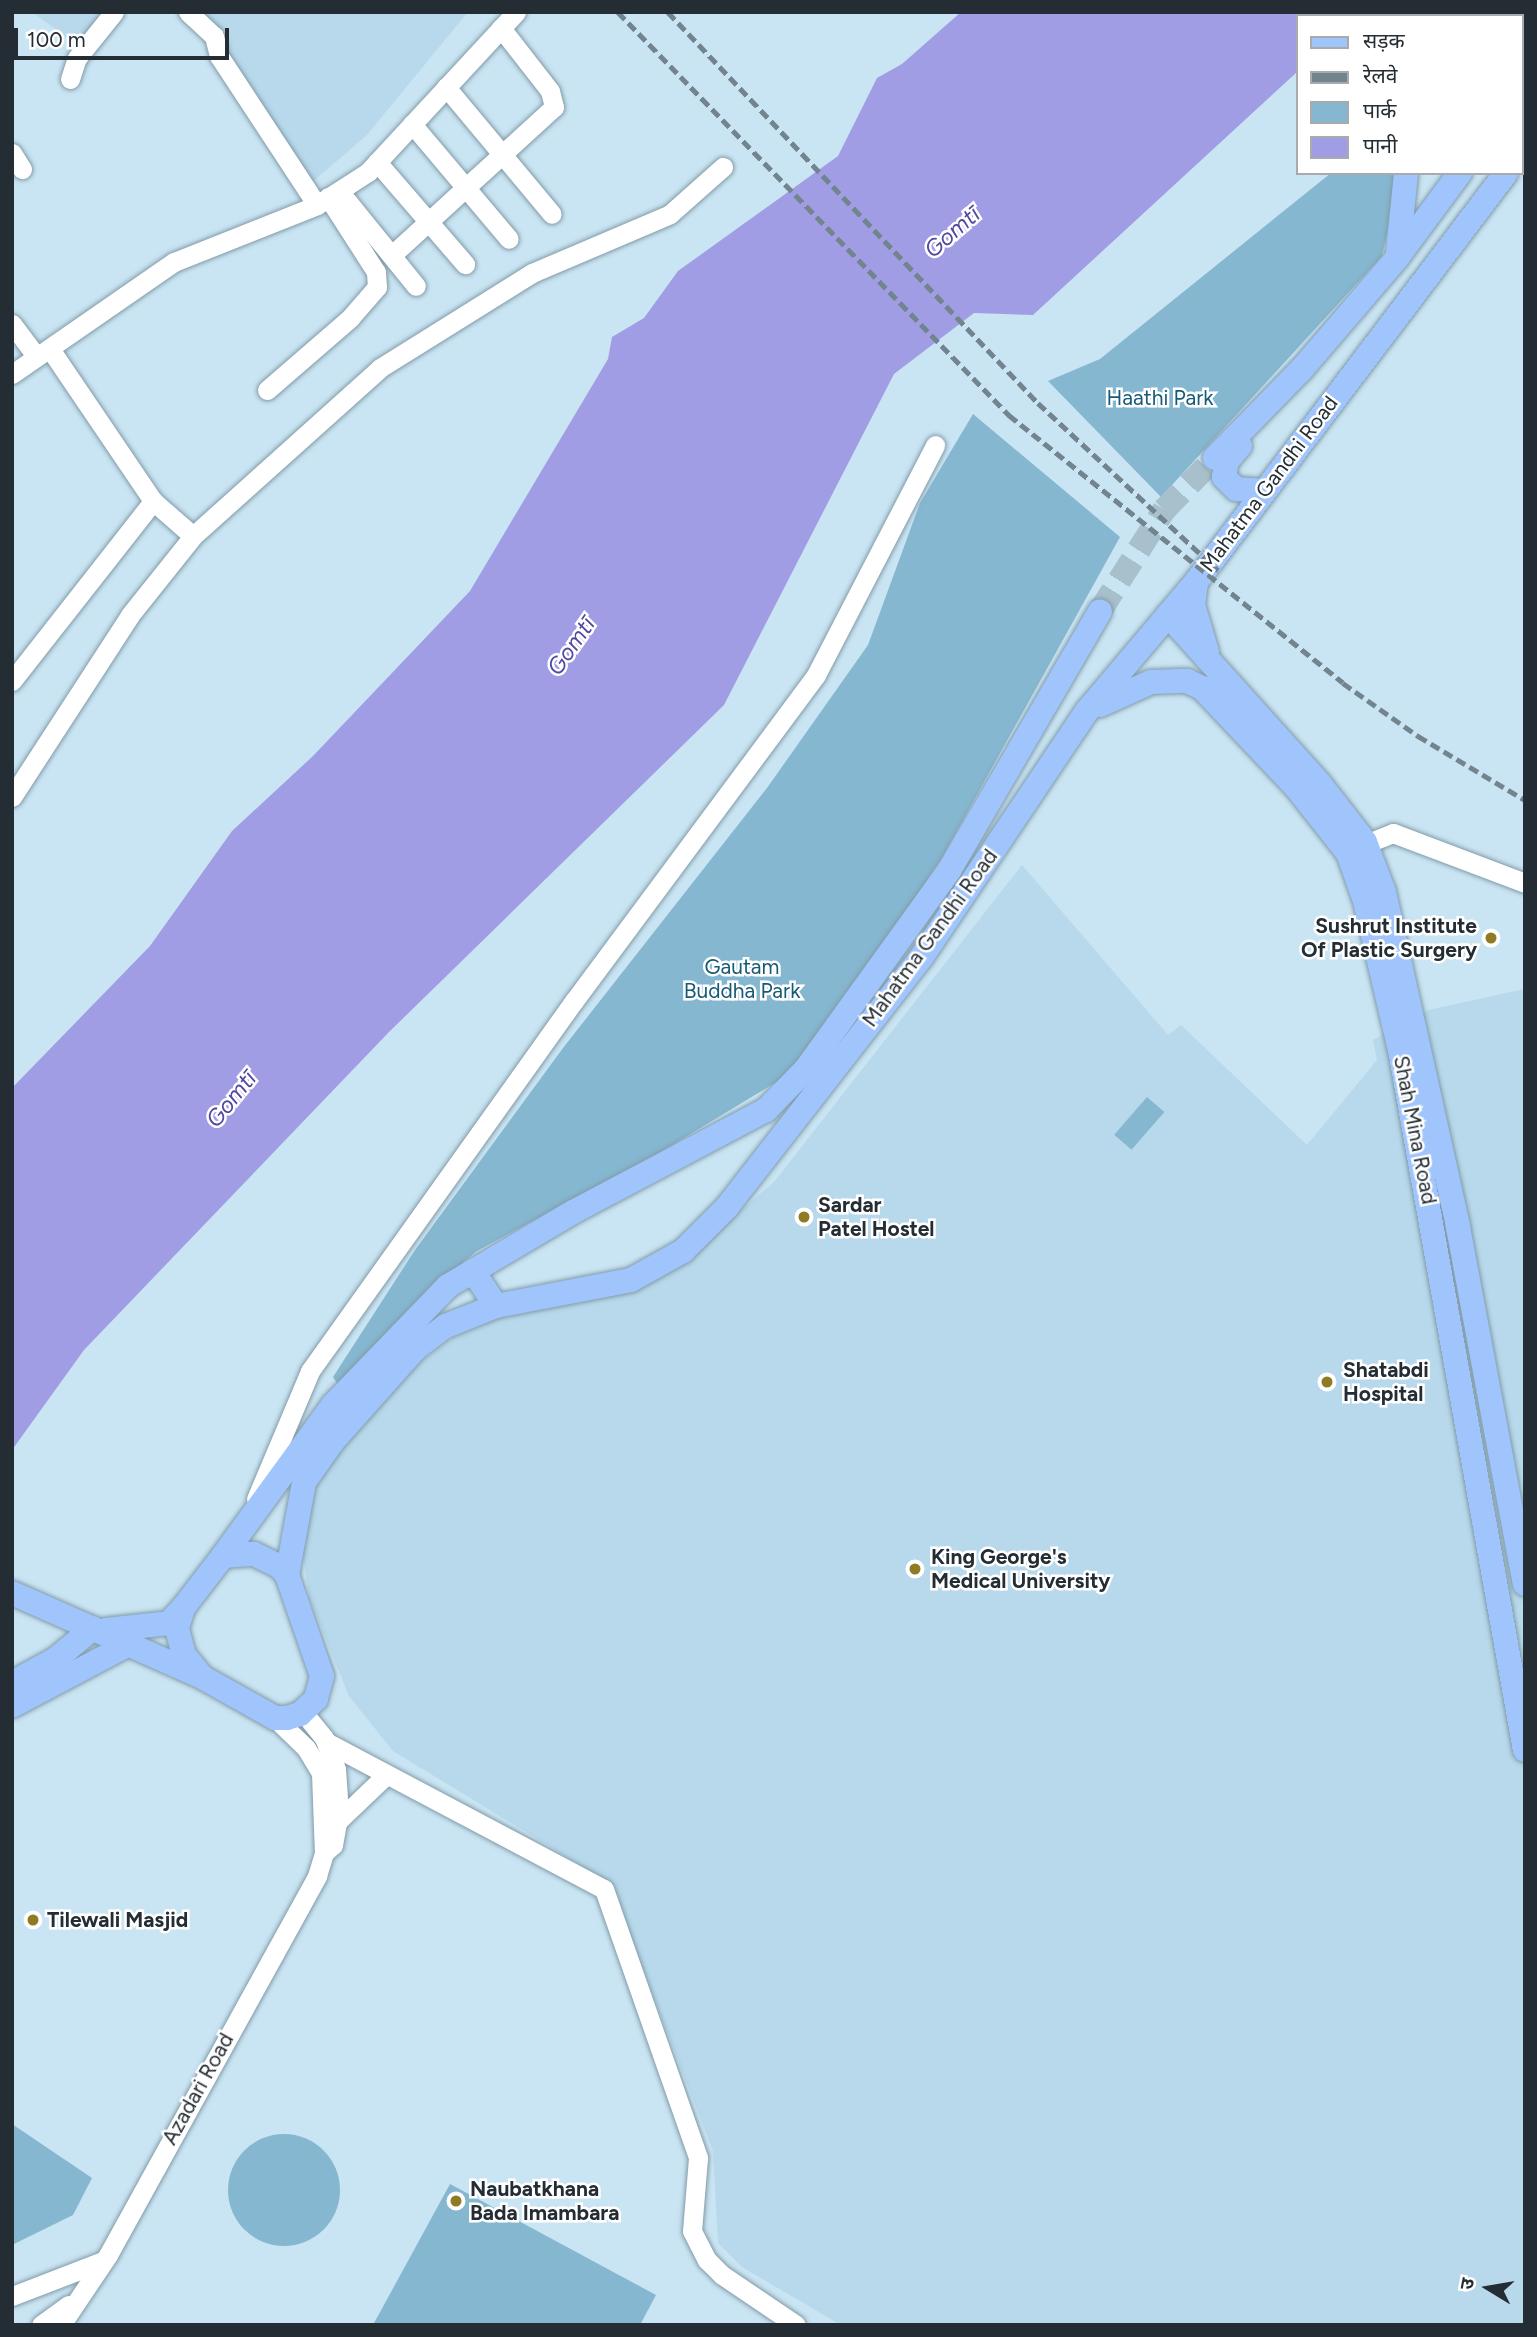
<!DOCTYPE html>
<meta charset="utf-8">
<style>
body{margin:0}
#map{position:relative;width:1537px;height:2337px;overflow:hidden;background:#c9e4f2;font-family:Figtree,"Noto Sans Devanagari",sans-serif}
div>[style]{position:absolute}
.built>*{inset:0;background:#b7d9eb}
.green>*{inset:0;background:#86b7d0;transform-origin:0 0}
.round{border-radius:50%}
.water>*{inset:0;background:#a09de4}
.major-tunnel>*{height:24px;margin-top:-12px;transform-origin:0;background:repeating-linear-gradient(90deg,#a8bfcc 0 24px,transparent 0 36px)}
.roads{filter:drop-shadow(0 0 2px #829ba9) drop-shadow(0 0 2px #829ba9)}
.minor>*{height:19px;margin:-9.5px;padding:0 9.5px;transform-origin:9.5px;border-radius:9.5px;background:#fff}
.major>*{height:24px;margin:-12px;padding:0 12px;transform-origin:12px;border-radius:12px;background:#a0c5fc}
.rail>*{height:4.5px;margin-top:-2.25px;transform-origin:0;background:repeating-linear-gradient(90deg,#72848d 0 10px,transparent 0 15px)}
.dots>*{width:19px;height:19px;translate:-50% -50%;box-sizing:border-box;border:4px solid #fff;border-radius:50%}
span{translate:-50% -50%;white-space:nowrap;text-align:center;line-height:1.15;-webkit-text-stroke:5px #fff;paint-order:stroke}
.park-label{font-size:21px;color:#155a76}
.street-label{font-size:21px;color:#232d33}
.poi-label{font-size:21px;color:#232d33;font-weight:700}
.right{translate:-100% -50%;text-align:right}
.left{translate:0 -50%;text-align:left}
.water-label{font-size:23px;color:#52489d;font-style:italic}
.frame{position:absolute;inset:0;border:14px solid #232d33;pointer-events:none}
.legend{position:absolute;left:1296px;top:14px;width:228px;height:161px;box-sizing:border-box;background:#fff;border:2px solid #a7abad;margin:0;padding:9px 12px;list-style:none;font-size:21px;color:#232d33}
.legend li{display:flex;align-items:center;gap:14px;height:35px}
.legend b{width:35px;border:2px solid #a7abad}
.north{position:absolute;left:1453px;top:2253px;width:70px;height:70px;-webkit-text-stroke:5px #fff;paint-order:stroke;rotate:281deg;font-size:19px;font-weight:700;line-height:28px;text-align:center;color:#232d33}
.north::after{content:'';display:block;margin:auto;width:24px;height:32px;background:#232d33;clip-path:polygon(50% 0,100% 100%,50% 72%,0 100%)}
.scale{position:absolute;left:14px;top:28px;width:215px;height:32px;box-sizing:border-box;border:4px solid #232d33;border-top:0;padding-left:9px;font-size:21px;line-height:24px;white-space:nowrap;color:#232d33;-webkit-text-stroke:5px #fff;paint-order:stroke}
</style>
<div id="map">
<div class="built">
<div style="clip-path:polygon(32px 12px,105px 12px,76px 44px)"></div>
<div style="clip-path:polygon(199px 12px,468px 12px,366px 136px,311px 183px)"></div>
<div style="clip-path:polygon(1022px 865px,1168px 1035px,1181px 1025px,1307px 1145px,1377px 1060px,1373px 1040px,1428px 1010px,1525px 989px,1525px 2325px,841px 2325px,742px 2267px,718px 2243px,713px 2151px,610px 1883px,393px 1751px,349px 1696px,309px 1597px,301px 1540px,316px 1487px,341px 1447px,404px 1374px,453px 1338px,502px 1316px,607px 1297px,713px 1234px,774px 1182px)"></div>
</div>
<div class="green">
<div style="clip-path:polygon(1331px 173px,1394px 173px,1395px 200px,1382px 256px,1161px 497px,1048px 381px,1100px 359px)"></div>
<div style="clip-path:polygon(973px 414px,1120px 537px,943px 856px,823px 1037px,783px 1078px,659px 1153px,477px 1251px,429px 1290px,339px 1386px,333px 1377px,415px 1250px,563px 1048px,767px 788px,868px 645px,920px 503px)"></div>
<div style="left:1147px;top:1097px;width:23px;height:50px;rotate:41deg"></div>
<div style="clip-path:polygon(12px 2124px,92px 2178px,73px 2215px,12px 2245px)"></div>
<div class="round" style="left:228px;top:2134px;width:112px;height:112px"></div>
<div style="clip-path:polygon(450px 2184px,656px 2295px,640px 2325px,373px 2325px)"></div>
</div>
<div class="water">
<div style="clip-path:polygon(961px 12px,1358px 12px,1297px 16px,1297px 72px,1033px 315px,974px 313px,894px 374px,724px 705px,389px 1032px,84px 1350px,12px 1450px,12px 1088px,150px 946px,232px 831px,313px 756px,470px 591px,608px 359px,612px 337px,644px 318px,678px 271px,838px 156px,877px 78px,902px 64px)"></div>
</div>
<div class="major-tunnel">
<div style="left:1100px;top:611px;width:120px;rotate:-57.6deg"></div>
<div style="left:1164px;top:510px;width:73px;rotate:-45.6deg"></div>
</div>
<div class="roads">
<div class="minor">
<div style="left:188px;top:12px;width:35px;rotate:43deg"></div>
<div style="left:214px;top:36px;width:21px;rotate:76deg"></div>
<div style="left:219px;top:56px;width:178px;rotate:56.7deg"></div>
<div style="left:70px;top:79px;width:22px;rotate:-72deg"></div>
<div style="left:77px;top:58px;width:59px;rotate:-51.2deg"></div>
<div style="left:446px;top:87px;width:165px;rotate:50.2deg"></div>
<div style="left:412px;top:124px;width:150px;rotate:49.9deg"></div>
<div style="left:12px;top:153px;width:19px;rotate:58deg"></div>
<div style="left:377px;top:162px;width:135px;rotate:49.2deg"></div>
<div style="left:339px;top:191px;width:122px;rotate:51deg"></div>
<div style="left:393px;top:254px;width:218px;rotate:-42.4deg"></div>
<div style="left:554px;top:107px;width:16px;rotate:-104deg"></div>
<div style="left:550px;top:91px;width:80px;rotate:-127.9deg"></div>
<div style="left:12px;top:324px;width:41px;rotate:52.9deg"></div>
<div style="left:12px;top:374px;width:197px;rotate:-34.7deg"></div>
<div style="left:174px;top:262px;width:154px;rotate:-21.7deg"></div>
<div style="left:317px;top:205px;width:61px;rotate:-32.9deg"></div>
<div style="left:368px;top:172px;width:218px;rotate:-47.2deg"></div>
<div style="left:267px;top:390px;width:110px;rotate:-40.9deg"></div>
<div style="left:350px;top:318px;width:41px;rotate:-48.9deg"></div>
<div style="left:377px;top:287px;width:15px;rotate:-94deg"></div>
<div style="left:376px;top:272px;width:89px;rotate:-122.6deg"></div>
<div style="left:193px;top:536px;width:251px;rotate:-41.9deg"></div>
<div style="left:380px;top:368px;width:179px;rotate:-32deg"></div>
<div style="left:532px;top:273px;width:150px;rotate:-23.1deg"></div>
<div style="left:670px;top:214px;width:71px;rotate:-41.6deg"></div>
<div style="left:12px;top:681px;width:229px;rotate:-51.9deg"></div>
<div style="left:153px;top:501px;width:184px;rotate:-124.1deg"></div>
<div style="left:12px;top:797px;width:217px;rotate:-57deg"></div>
<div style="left:130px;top:615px;width:101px;rotate:-51.4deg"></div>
<div style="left:193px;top:536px;width:53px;rotate:-138.8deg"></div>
<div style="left:1353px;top:849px;width:43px;rotate:-21.8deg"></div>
<div style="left:1393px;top:833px;width:141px;rotate:20.7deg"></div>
<div style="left:256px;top:1499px;width:139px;rotate:-67.1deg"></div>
<div style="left:310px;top:1371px;width:455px;rotate:-54.5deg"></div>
<div style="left:574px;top:1001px;width:406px;rotate:-53.4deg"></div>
<div style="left:816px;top:675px;width:259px;rotate:-62.6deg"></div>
<div style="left:275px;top:1718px;width:43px;rotate:44.1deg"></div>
<div style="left:306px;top:1748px;width:29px;rotate:59deg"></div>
<div style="left:321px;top:1773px;width:80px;rotate:87.9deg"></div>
<div style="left:326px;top:1742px;width:314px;rotate:27.9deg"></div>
<div style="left:604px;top:1889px;width:285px;rotate:70.7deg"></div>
<div style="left:698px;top:2158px;width:73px;rotate:94.7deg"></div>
<div style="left:692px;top:2231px;width:33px;rotate:63deg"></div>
<div style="left:707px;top:2260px;width:21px;rotate:45deg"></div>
<div style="left:722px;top:2275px;width:89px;rotate:34deg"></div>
<div style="left:338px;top:1821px;width:66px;rotate:-43.8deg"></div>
<div style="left:12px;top:2296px;width:97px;rotate:-21deg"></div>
<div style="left:41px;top:2325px;width:34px;rotate:-36deg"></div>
<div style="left:61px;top:2325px;width:84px;rotate:-56.1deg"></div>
<div style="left:108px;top:2255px;width:433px;rotate:-61.1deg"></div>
<div style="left:317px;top:1876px;width:24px;rotate:-73deg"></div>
<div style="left:324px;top:1853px;width:12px;rotate:-42deg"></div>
<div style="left:333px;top:1845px;width:34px;rotate:-80deg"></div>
<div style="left:339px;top:1812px;width:43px;rotate:-94deg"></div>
<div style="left:336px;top:1769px;width:33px;rotate:-111deg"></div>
<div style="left:324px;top:1738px;width:33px;rotate:-129deg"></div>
</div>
<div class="major">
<div style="left:1334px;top:12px;width:5px;rotate:53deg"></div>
<div style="left:1358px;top:12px;width:5px;rotate:53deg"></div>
<div style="left:1521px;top:111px;width:5px;rotate:-37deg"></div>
<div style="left:1521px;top:154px;width:5px;rotate:-37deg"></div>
<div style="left:1398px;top:251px;width:78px;rotate:-84.1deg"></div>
<div style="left:1240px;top:446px;width:20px;rotate:131deg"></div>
<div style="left:1227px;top:461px;width:16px;rotate:101deg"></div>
<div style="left:1224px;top:477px;width:17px;rotate:45deg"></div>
<div style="left:1236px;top:489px;width:26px;rotate:4deg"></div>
<div style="left:1215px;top:458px;width:124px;rotate:-45.7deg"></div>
<div style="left:1302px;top:369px;width:146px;rotate:-49.4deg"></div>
<div style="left:1397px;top:258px;width:106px;rotate:-53.5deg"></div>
<div style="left:1196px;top:582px;width:23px;rotate:97deg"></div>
<div style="left:1193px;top:605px;width:49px;rotate:73.4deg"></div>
<div style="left:1168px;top:615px;width:227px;rotate:48deg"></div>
<div style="left:1320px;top:784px;width:73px;rotate:52.2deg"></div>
<div style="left:1365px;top:842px;width:53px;rotate:69.2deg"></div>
<div style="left:1384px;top:892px;width:343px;rotate:77.5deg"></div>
<div style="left:1458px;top:1227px;width:363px;rotate:79.4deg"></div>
<div style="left:1100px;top:705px;width:56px;rotate:-24.3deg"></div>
<div style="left:1151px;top:682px;width:36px;rotate:-2deg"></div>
<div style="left:1187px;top:681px;width:17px;rotate:25deg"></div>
<div style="left:1202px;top:688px;width:137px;rotate:46.5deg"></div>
<div style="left:1296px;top:787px;width:84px;rotate:51.8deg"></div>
<div style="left:1348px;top:853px;width:51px;rotate:70.5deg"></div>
<div style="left:1365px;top:901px;width:153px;rotate:76.8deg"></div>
<div style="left:1400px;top:1050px;width:711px;rotate:79.88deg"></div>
<div style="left:473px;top:1271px;width:42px;rotate:56.7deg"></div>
<div style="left:254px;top:1554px;width:28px;rotate:26deg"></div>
<div style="left:279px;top:1566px;width:12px;rotate:48deg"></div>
<div style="left:287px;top:1575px;width:107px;rotate:70.9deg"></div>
<div style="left:322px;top:1676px;width:24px;rotate:105deg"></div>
<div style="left:316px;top:1699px;width:22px;rotate:137deg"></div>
<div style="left:300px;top:1714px;width:14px;rotate:163deg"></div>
<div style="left:287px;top:1718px;width:12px;rotate:180deg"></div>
<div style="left:275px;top:1718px;width:84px;rotate:-150.7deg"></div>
<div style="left:202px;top:1677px;width:28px;rotate:-129deg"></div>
<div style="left:184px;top:1655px;width:28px;rotate:-105deg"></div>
<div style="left:177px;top:1628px;width:21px;rotate:-73deg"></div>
<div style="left:183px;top:1608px;width:66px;rotate:-52.4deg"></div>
<div style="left:223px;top:1556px;width:31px;rotate:-4deg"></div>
<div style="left:223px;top:1556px;width:187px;rotate:-53.9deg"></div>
<div style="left:333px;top:1405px;width:165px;rotate:-46deg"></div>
<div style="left:448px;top:1286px;width:147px;rotate:-30.6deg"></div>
<div style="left:575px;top:1211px;width:216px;rotate:-27.9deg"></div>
<div style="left:766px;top:1110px;width:57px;rotate:-45.7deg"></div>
<div style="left:806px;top:1069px;width:246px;rotate:-54.2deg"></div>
<div style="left:950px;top:869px;width:298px;rotate:-59.8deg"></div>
<div style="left:287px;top:1575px;width:95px;rotate:-79.6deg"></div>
<div style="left:304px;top:1482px;width:50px;rotate:-54.7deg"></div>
<div style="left:333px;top:1441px;width:123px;rotate:-48.3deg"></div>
<div style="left:415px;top:1349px;width:39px;rotate:-37deg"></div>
<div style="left:446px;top:1326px;width:54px;rotate:-21.8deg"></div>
<div style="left:496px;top:1306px;width:137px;rotate:-10.9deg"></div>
<div style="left:631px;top:1280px;width:60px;rotate:-29.1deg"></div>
<div style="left:683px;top:1251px;width:62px;rotate:-45deg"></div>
<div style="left:727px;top:1207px;width:316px;rotate:-52.1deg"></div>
<div style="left:921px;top:958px;width:298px;rotate:-56.1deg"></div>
<div style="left:1087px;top:711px;width:169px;rotate:-49.8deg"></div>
<div style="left:1196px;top:582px;width:513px;rotate:-52.84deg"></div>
<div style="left:12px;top:1593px;width:203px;rotate:23.8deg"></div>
<div style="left:106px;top:1630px;width:63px;rotate:-6.3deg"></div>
<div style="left:169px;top:1623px;width:21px;rotate:-47deg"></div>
<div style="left:12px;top:1683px;width:50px;rotate:-28.6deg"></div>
<div style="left:56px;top:1659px;width:48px;rotate:-40deg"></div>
<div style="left:12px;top:1706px;width:132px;rotate:-27.9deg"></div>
</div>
</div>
<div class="rail">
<div style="left:618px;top:12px;width:562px;rotate:45.87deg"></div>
<div style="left:1009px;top:415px;width:428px;rotate:38.7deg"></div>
<div style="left:1343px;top:683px;width:92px;rotate:35.2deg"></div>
<div style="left:1418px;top:736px;width:125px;rotate:30.9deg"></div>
<div style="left:668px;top:12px;width:538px;rotate:46.58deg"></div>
<div style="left:1038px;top:403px;width:246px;rotate:42.9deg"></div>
</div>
<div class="dots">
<div style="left:1491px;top:938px;background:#8f7b21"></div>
<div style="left:804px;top:1217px;background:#8f7b21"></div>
<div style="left:1327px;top:1382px;background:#8f7b21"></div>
<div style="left:915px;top:1569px;background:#8f7b21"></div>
<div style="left:33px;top:1920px;background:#8f7b21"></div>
<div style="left:456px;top:2201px;background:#8f7b21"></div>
</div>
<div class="park-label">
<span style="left:1160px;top:398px">Haathi Park</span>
<span style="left:742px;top:979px">Gautam<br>Buddha Park</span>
</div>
<div class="street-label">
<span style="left:1269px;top:484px;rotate:-53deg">Mahatma Gandhi Road</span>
<span style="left:930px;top:938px;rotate:-54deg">Mahatma Gandhi Road</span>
<span style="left:1415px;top:1130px;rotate:79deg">Shah Mina Road</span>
<span style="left:198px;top:2089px;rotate:-61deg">Azadari Road</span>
</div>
<div class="poi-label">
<span class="right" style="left:1477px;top:938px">Sushrut Institute<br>Of Plastic Surgery</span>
<span class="left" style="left:818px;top:1217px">Sardar<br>Patel Hostel</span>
<span class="left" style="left:1343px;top:1382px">Shatabdi<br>Hospital</span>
<span class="left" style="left:931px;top:1569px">King George's<br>Medical University</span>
<span class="left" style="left:47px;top:1920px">Tilewali Masjid</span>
<span class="left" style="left:470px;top:2201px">Naubatkhana<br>Bada Imambara</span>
</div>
<div class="water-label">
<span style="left:952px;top:232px;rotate:-41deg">Gomtī</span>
<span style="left:571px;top:646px;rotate:-55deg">Gomtī</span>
<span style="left:231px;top:1099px;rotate:-51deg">Gomtī</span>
</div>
<div class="frame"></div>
<ul class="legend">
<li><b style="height:9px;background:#a0c5fc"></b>सड़क</li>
<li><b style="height:9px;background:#72848d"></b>रेलवे</li>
<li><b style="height:19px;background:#86b7d0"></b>पार्क</li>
<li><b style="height:19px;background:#a09de4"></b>पानी</li>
</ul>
<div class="north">उ</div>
<div class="scale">100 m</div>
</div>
